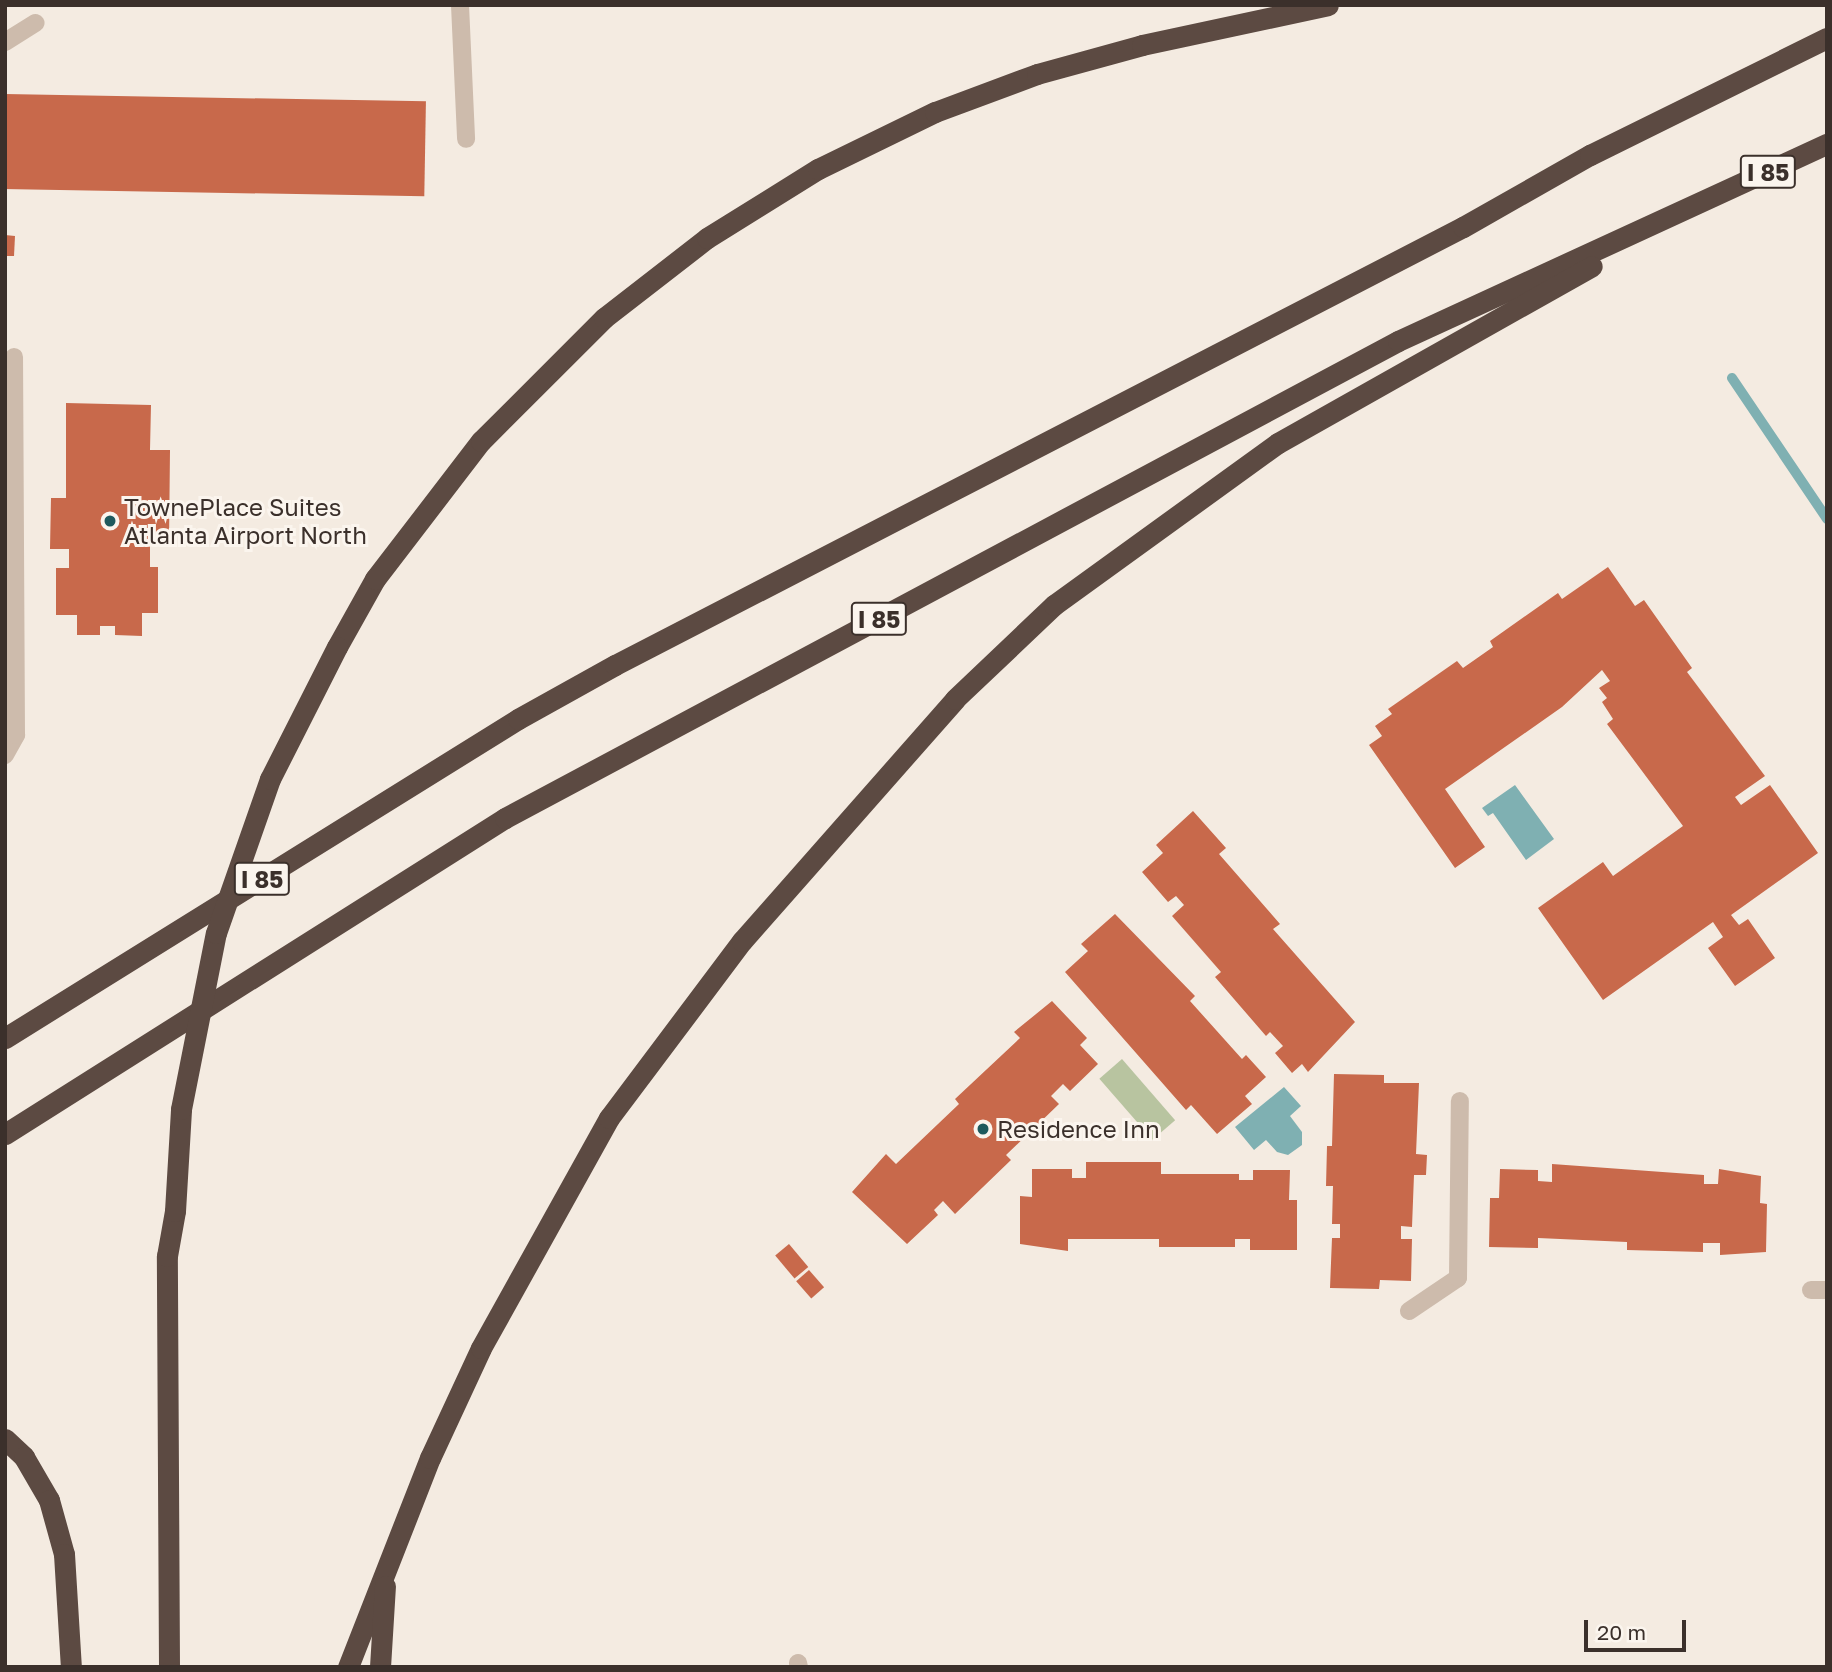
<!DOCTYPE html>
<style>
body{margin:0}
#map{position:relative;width:1832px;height:1672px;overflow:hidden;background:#f4ebe1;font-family:"Golos Text",sans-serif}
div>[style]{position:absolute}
.green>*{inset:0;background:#b8c4a0;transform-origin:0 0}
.water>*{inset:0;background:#7fb0b2}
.stream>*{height:10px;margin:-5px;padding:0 5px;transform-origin:5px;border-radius:5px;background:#7fb0b2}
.building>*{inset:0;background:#c8694b;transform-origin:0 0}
.lane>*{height:18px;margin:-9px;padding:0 9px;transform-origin:9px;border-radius:9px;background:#cdbbac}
.highway>*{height:21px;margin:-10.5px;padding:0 10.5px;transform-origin:10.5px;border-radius:10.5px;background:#5c4a42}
.highway-bridge>*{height:21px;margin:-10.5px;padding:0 10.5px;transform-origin:10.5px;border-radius:10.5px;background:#5c4a42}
.dots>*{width:19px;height:19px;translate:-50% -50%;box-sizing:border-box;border:4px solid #fbf5ee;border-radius:50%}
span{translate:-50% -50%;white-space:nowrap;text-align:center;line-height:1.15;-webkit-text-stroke:6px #fbf5ee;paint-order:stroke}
.shield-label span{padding:2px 5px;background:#fbf5ee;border:2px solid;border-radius:5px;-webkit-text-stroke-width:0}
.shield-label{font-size:23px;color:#3b302b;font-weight:700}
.poi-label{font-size:24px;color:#3b302b}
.left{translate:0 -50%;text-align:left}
.frame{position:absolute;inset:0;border:7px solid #3b302b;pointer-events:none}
.scale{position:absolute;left:1584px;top:1620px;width:102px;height:32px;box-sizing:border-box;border:4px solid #3b302b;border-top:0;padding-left:9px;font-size:21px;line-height:24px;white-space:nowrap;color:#3b302b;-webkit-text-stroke:5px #fbf5ee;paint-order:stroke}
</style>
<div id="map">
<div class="green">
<div style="left:1122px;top:1059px;width:81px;height:30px;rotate:49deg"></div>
</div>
<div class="water">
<div style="clip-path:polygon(1515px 785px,1554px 839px,1526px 860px,1493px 813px,1488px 816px,1482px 808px)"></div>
<div style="clip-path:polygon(1284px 1087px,1301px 1106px,1290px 1116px,1302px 1132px,1302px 1145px,1288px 1155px,1277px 1152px,1266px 1140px,1254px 1150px,1235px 1127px)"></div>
</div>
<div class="stream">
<div style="left:1732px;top:378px;width:170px;rotate:56deg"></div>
</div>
<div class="building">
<div style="left:5px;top:94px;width:421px;height:95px;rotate:1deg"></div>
<div style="clip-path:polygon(5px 235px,15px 236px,14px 256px,5px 256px)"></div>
<div style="clip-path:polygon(66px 403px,151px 405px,150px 450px,170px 450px,169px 544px,150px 544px,150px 567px,158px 567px,158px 613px,142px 613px,142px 636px,115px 635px,115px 626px,100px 626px,100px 635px,77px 635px,77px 615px,56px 615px,56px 568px,69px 568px,69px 549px,50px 549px,51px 498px,66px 498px)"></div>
<div style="clip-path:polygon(1608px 567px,1635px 606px,1644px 600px,1692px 668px,1687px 672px,1765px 776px,1735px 797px,1741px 805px,1770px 785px,1818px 853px,1731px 915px,1739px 925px,1748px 919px,1775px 958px,1735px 986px,1708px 948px,1723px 937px,1713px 922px,1603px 1000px,1538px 908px,1603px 862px,1613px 876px,1683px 826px,1607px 724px,1613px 719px,1602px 702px,1607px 698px,1599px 688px,1610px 681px,1602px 670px,1562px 707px,1445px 789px,1485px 847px,1455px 868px,1369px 745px,1382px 736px,1375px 726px,1392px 714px,1388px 709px,1457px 661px,1463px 668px,1493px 647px,1490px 641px,1558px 593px,1562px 599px)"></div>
<div style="clip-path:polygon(1193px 811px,1226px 848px,1219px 854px,1280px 924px,1273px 929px,1355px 1022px,1308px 1072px,1302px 1064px,1292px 1073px,1275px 1053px,1283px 1046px,1270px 1032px,1266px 1036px,1215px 977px,1221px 972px,1172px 916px,1184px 905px,1176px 896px,1168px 902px,1142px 872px,1163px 853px,1156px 845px)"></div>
<div style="clip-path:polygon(1115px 914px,1195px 996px,1190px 1001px,1242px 1059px,1246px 1055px,1266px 1077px,1245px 1096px,1252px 1104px,1217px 1134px,1191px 1105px,1186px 1110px,1065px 972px,1088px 951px,1081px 944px)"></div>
<div style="clip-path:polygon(1052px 1001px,1087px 1038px,1080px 1045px,1098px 1064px,1070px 1091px,1063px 1084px,1051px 1096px,1059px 1104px,1006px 1155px,1011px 1160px,955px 1214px,943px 1201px,934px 1210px,938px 1215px,907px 1244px,852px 1192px,886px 1154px,896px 1164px,959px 1104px,955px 1099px,1020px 1038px,1014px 1032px)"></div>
<div style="clip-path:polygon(1334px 1074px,1384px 1075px,1384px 1083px,1419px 1083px,1416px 1154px,1427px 1155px,1426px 1175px,1414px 1175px,1412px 1227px,1401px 1226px,1401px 1239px,1412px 1239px,1411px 1281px,1380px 1280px,1379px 1289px,1330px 1288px,1332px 1238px,1340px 1238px,1340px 1224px,1332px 1224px,1333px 1186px,1326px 1186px,1327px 1146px,1332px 1146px)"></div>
<div style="clip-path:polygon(1086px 1162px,1161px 1162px,1161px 1174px,1239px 1174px,1239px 1180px,1253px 1180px,1253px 1170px,1290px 1170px,1289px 1200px,1297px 1200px,1297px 1250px,1250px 1250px,1250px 1239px,1235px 1239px,1235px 1247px,1159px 1247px,1159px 1239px,1068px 1239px,1068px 1251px,1020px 1244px,1020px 1196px,1032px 1197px,1032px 1169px,1072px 1169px,1072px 1178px,1086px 1178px)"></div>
<div style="clip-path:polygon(1552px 1164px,1704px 1175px,1704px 1184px,1718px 1184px,1719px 1169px,1761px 1176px,1760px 1203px,1767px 1204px,1766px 1252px,1720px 1255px,1720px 1243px,1703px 1243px,1703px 1252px,1627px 1250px,1627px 1242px,1538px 1238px,1538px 1248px,1489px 1247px,1490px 1198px,1499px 1198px,1500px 1169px,1538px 1170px,1538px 1181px,1552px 1182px)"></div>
<div style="left:789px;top:1244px;width:30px;height:18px;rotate:50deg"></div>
<div style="left:809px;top:1270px;width:23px;height:17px;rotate:49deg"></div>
</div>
<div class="lane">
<div style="left:460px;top:5px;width:134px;rotate:87.4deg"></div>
<div style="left:5px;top:42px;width:36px;rotate:-32deg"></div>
<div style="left:5px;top:755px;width:23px;rotate:-61deg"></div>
<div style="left:16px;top:735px;width:378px;rotate:-90.3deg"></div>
<div style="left:1811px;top:1290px;width:16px"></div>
<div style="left:1409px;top:1311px;width:59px;rotate:-34deg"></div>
<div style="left:1458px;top:1278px;width:177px;rotate:-89.4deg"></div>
<div style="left:798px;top:1663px;width:4px;rotate:76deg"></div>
</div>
<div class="highway">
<div style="left:337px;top:647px;width:78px;rotate:-60.8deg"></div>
<div style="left:375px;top:579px;width:174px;rotate:-52.5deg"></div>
<div style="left:481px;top:441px;width:174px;rotate:-45deg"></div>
<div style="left:604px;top:318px;width:130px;rotate:-37.8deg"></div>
<div style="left:707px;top:238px;width:131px;rotate:-31.9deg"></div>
<div style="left:818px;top:169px;width:130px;rotate:-26deg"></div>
<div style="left:935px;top:112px;width:109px;rotate:-20.4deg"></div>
<div style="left:1037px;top:74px;width:109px;rotate:-15.4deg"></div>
<div style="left:1142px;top:45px;width:190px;rotate:-12.1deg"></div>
<div style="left:5px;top:1038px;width:604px;rotate:-31.87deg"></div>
<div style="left:518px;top:719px;width:111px;rotate:-29.1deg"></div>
<div style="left:615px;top:665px;width:954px;rotate:-27.32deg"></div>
<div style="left:1463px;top:227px;width:146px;rotate:-29.6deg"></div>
<div style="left:1590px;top:155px;width:264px;rotate:-26.3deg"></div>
<div style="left:5px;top:1134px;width:591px;rotate:-32.29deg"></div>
<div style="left:505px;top:818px;width:1012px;rotate:-28.11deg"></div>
<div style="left:1398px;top:341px;width:472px;rotate:-24.7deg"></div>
<div style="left:5px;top:1439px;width:26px;rotate:43deg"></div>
<div style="left:24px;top:1457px;width:50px;rotate:59.8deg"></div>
<div style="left:49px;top:1500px;width:56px;rotate:74.5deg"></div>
<div style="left:64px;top:1554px;width:113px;rotate:86.5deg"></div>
<div style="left:169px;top:1667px;width:411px;rotate:-90.3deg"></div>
<div style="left:167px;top:1256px;width:46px;rotate:-79.9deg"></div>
<div style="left:348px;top:1667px;width:225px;rotate:-68.6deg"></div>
<div style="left:430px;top:1458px;width:121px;rotate:-65.1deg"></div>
<div style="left:481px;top:1348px;width:263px;rotate:-60.9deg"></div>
<div style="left:609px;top:1118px;width:221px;rotate:-53.1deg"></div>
<div style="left:742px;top:941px;width:322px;rotate:-48.6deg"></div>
<div style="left:955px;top:699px;width:137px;rotate:-43.5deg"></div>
<div style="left:1054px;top:605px;width:276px;rotate:-35.9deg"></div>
<div style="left:1278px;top:443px;width:360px;rotate:-29.4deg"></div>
<div style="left:380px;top:1667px;width:81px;rotate:-86.5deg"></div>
</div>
<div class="highway-bridge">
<div style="left:175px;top:1211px;width:102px;rotate:-86.6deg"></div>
<div style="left:181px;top:1109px;width:179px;rotate:-78.8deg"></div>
<div style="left:216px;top:933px;width:163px;rotate:-70.7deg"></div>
<div style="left:270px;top:779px;width:148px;rotate:-63.1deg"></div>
</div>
<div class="dots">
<div style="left:110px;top:521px;background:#1f5a5e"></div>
<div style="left:983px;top:1129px;background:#1f5a5e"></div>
</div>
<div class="shield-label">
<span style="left:1768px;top:172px">I 85</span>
<span style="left:879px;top:619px">I 85</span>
<span style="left:262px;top:879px">I 85</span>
</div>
<div class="poi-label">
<span class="left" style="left:124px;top:521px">TownePlace Suites<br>Atlanta Airport North</span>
<span class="left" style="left:997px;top:1129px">Residence Inn</span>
</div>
<div class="frame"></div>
<div class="scale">20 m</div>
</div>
